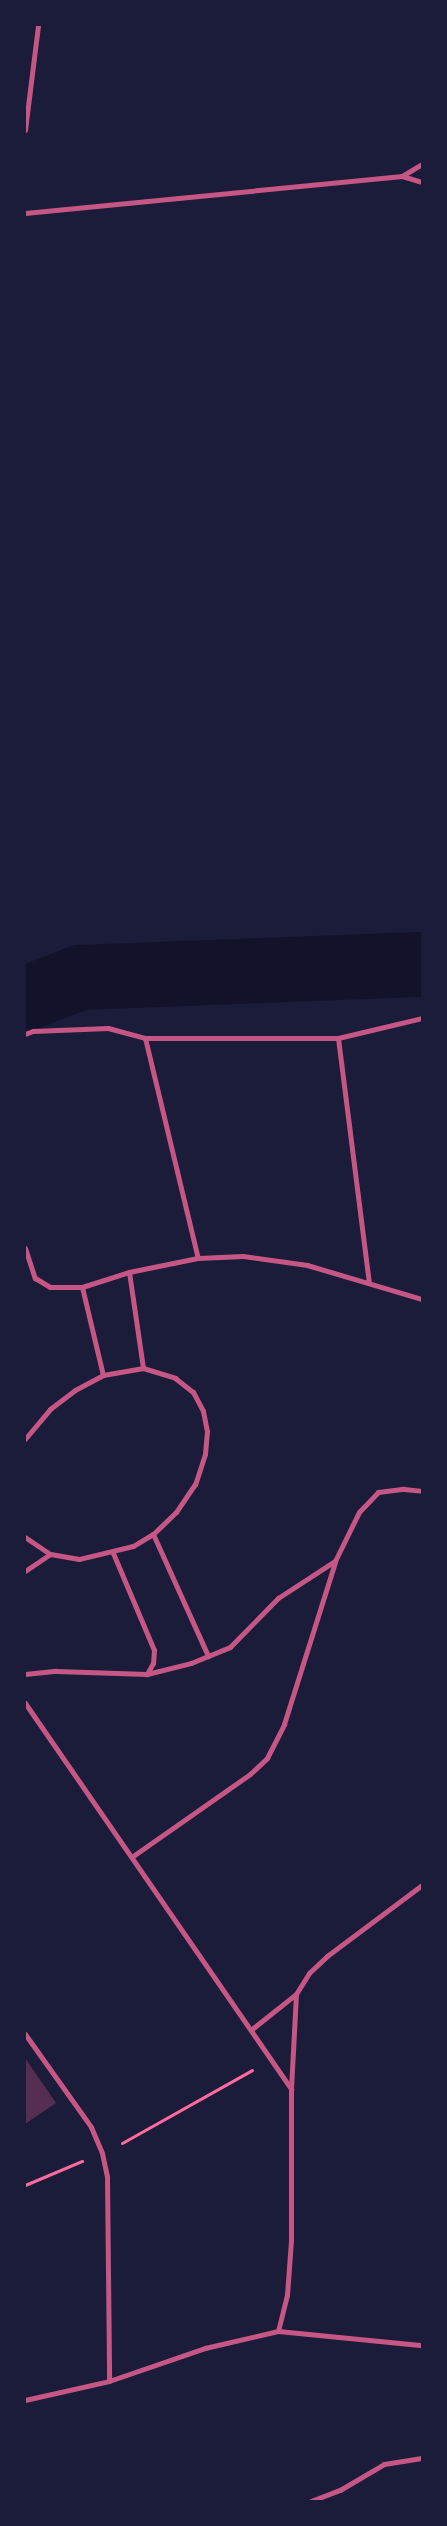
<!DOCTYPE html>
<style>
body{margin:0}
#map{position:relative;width:447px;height:2526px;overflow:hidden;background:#1b1b3a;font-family:"Source Serif 4",serif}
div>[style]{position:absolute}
.river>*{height:65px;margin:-32.5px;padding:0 32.5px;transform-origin:32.5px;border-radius:32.5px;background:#12122b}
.building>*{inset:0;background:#542f53}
.path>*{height:3px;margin:-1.5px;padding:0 1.5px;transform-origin:1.5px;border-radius:1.5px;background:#ff6b9d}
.minor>*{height:5px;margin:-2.5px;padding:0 2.5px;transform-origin:2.5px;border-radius:2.5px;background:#c65784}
span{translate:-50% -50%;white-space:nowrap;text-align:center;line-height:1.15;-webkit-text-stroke:4px #1b1b3a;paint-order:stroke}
.frame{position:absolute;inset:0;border:26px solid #1b1b3a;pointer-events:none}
</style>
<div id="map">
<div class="river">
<div style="left:25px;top:998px;width:59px;rotate:-20.9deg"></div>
<div style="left:80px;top:977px;width:342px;rotate:-2.2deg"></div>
</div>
<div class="building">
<div style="clip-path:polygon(25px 2058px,56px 2103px,25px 2124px)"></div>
</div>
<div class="path">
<div style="left:122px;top:2143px;width:149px;rotate:-29.3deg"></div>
<div style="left:25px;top:2185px;width:62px;rotate:-22.8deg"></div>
</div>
<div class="minor">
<div style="left:25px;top:130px;width:106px;rotate:-82.9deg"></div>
<div style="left:402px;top:176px;width:23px;rotate:-31deg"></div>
<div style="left:25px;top:213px;width:379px;rotate:-5.6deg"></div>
<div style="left:402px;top:176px;width:21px;rotate:17deg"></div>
<div style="left:25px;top:1034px;width:9px;rotate:-21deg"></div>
<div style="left:33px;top:1031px;width:75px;rotate:-2.3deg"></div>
<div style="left:108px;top:1028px;width:38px;rotate:15deg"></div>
<div style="left:145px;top:1038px;width:193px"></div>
<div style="left:338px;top:1038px;width:86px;rotate:-13.4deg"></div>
<div style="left:145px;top:1038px;width:226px;rotate:76.5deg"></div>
<div style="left:338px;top:1038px;width:246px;rotate:82.8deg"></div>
<div style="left:25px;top:1248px;width:32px;rotate:72deg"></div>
<div style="left:35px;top:1278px;width:17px;rotate:31deg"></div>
<div style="left:50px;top:1287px;width:32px"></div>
<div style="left:82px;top:1287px;width:49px;rotate:-17.7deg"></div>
<div style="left:129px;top:1272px;width:70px;rotate:-11.5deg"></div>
<div style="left:198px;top:1258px;width:45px;rotate:-2.5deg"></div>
<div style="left:243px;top:1256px;width:65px;rotate:8deg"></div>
<div style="left:307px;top:1265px;width:120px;rotate:16.5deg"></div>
<div style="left:129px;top:1272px;width:97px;rotate:81.7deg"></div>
<div style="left:82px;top:1287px;width:90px;rotate:76.6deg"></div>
<div style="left:25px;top:1439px;width:39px;rotate:-50deg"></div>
<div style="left:50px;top:1409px;width:31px;rotate:-37deg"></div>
<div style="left:75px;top:1390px;width:32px;rotate:-28deg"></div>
<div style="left:103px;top:1375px;width:41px;rotate:-9.9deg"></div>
<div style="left:143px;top:1368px;width:34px;rotate:17deg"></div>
<div style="left:175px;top:1378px;width:23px;rotate:38deg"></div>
<div style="left:193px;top:1392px;width:21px;rotate:62deg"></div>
<div style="left:203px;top:1411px;width:20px;rotate:79deg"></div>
<div style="left:207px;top:1431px;width:23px;rotate:95deg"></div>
<div style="left:205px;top:1454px;width:32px;rotate:108deg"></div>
<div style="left:195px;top:1484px;width:34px;rotate:124deg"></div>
<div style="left:176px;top:1512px;width:32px;rotate:136deg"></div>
<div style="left:153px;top:1534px;width:23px;rotate:149deg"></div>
<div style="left:133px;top:1546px;width:56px;rotate:166.5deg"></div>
<div style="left:79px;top:1559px;width:29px;rotate:-170deg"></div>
<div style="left:50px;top:1554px;width:30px;rotate:-146deg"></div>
<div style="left:153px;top:1534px;width:134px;rotate:65.7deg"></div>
<div style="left:113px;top:1553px;width:105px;rotate:67.1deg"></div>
<div style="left:154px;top:1650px;width:13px;rotate:94deg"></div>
<div style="left:153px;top:1663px;width:13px;rotate:119deg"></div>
<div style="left:25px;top:1571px;width:30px;rotate:-34deg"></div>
<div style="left:25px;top:1674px;width:31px;rotate:-6deg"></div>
<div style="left:56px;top:1671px;width:91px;rotate:1.9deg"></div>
<div style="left:147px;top:1674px;width:45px;rotate:-14deg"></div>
<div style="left:191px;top:1663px;width:42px;rotate:-22.3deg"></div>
<div style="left:230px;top:1647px;width:69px;rotate:-45.6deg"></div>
<div style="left:278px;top:1598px;width:68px;rotate:-33deg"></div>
<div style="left:335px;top:1561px;width:55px;rotate:-63.9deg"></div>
<div style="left:359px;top:1512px;width:28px;rotate:-46deg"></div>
<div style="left:378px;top:1492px;width:26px;rotate:-7deg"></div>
<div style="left:404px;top:1489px;width:18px;rotate:6deg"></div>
<div style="left:25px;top:1703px;width:469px;rotate:55.4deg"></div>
<div style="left:133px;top:1856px;width:143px;rotate:-35deg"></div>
<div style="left:250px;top:1774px;width:23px;rotate:-43deg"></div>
<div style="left:267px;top:1758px;width:38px;rotate:-63deg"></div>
<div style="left:284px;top:1724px;width:170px;rotate:-72.5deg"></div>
<div style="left:252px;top:2029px;width:56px;rotate:-38.5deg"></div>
<div style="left:25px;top:2034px;width:114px;rotate:54.6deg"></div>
<div style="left:91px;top:2127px;width:28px;rotate:67deg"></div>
<div style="left:102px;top:2153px;width:24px;rotate:78deg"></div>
<div style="left:107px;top:2176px;width:205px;rotate:89.4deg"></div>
<div style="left:278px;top:2331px;width:145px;rotate:5.6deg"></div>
<div style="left:25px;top:2400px;width:86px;rotate:-12.7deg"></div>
<div style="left:109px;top:2381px;width:102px;rotate:-19deg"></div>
<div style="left:205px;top:2348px;width:75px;rotate:-13.1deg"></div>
<div style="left:278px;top:2331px;width:37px;rotate:-76deg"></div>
<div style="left:287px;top:2295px;width:54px;rotate:-85.8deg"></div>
<div style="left:291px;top:2241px;width:152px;rotate:-90deg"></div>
<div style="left:291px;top:2089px;width:95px;rotate:-87deg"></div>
<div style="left:296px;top:1994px;width:25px;rotate:-58deg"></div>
<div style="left:309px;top:1973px;width:25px;rotate:-43deg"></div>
<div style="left:327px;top:1956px;width:119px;rotate:-36.8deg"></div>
<div style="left:311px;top:2501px;width:31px;rotate:-21deg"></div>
<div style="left:340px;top:2490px;width:51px;rotate:-30.6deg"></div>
<div style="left:384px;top:2464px;width:38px;rotate:-9deg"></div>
</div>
<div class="frame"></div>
</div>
